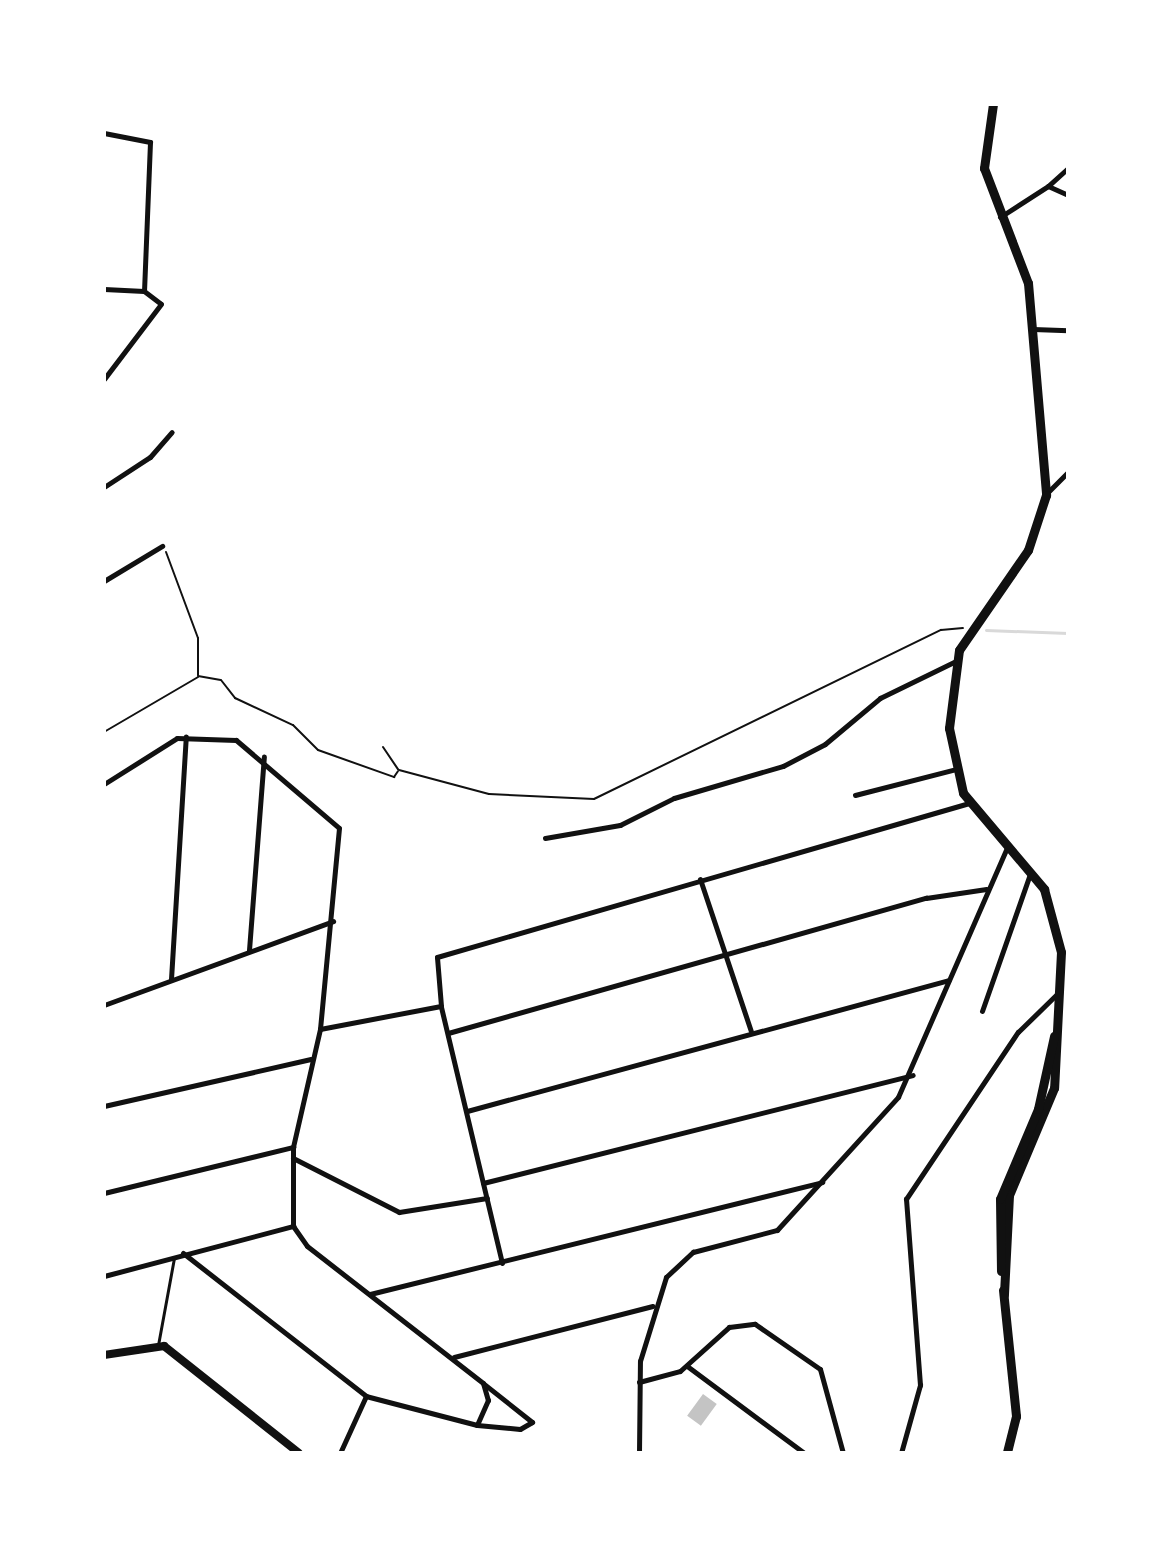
<!DOCTYPE html>
<style>
body{margin:0}
#map{position:relative;width:1172px;height:1557px;overflow:hidden;background:#fff;font-family:Jost,sans-serif}
div>[style]{position:absolute}
.stream>*{height:3px;margin:-1.5px;padding:0 1.5px;transform-origin:1.5px;border-radius:1.5px;background:#d9d9d9}
.building>*{inset:0;background:#c4c4c4;transform-origin:0 0}
.path>*{height:2px;margin:-1px;padding:0 1px;transform-origin:1px;border-radius:1px;background:#111}
.service>*{height:3px;margin:-1.5px;padding:0 1.5px;transform-origin:1.5px;border-radius:1.5px;background:#111}
.minor>*{height:5px;margin:-2.5px;padding:0 2.5px;transform-origin:2.5px;border-radius:2.5px;background:#111}
.secondary>*{height:8px;margin:-4px;padding:0 4px;transform-origin:4px;border-radius:4px;background:#111}
.primary>*{height:9px;margin:-4.5px;padding:0 4.5px;transform-origin:4.5px;border-radius:4.5px;background:#111}
span{translate:-50% -50%;white-space:nowrap;text-align:center;line-height:1.15;-webkit-text-stroke:7px #fff;paint-order:stroke}
.frame{position:absolute;inset:0;border:106px solid #fff;pointer-events:none}
</style>
<div id="map">
<div class="stream">
<div style="left:986px;top:630px;width:82px;rotate:2.1deg"></div>
</div>
<div class="building">
<div style="left:703px;top:1394px;width:17px;height:27px;rotate:36deg"></div>
</div>
<div class="path">
<div style="left:166px;top:552px;width:92px;rotate:69.6deg"></div>
<div style="left:198px;top:638px;width:37px;rotate:90deg"></div>
<div style="left:198px;top:676px;width:23px;rotate:10deg"></div>
<div style="left:221px;top:680px;width:23px;rotate:52deg"></div>
<div style="left:235px;top:698px;width:64px;rotate:25deg"></div>
<div style="left:293px;top:725px;width:35px;rotate:45deg"></div>
<div style="left:318px;top:750px;width:81px;rotate:19.6deg"></div>
<div style="left:394px;top:777px;width:7px;rotate:-56deg"></div>
<div style="left:104px;top:732px;width:109px;rotate:-30.3deg"></div>
<div style="left:383px;top:747px;width:27px;rotate:56deg"></div>
<div style="left:399px;top:770px;width:93px;rotate:14.9deg"></div>
<div style="left:489px;top:794px;width:105px;rotate:2.7deg"></div>
<div style="left:594px;top:799px;width:386px;rotate:-26deg"></div>
<div style="left:941px;top:630px;width:22px;rotate:-5deg"></div>
</div>
<div class="service">
<div style="left:158px;top:1345px;width:88px;rotate:-79.6deg"></div>
</div>
<div class="minor">
<div style="left:104px;top:133px;width:47px;rotate:11.1deg"></div>
<div style="left:150px;top:142px;width:149px;rotate:92.3deg"></div>
<div style="left:1068px;top:168px;width:27px;rotate:138deg"></div>
<div style="left:1048px;top:186px;width:22px;rotate:24deg"></div>
<div style="left:1000px;top:217px;width:57px;rotate:-32.9deg"></div>
<div style="left:104px;top:289px;width:40px;rotate:2.9deg"></div>
<div style="left:144px;top:291px;width:21px;rotate:37deg"></div>
<div style="left:161px;top:304px;width:94px;rotate:127.2deg"></div>
<div style="left:1033px;top:329px;width:35px;rotate:2deg"></div>
<div style="left:104px;top:487px;width:55px;rotate:-33.1deg"></div>
<div style="left:150px;top:457px;width:33px;rotate:-49deg"></div>
<div style="left:1046px;top:494px;width:31px;rotate:-45deg"></div>
<div style="left:104px;top:581px;width:68px;rotate:-31.1deg"></div>
<div style="left:104px;top:784px;width:86px;rotate:-32.2deg"></div>
<div style="left:177px;top:738px;width:59px;rotate:1.9deg"></div>
<div style="left:236px;top:740px;width:135px;rotate:40.5deg"></div>
<div style="left:339px;top:828px;width:202px;rotate:95.4deg"></div>
<div style="left:320px;top:1029px;width:121px;rotate:102.9deg"></div>
<div style="left:293px;top:1147px;width:79px;rotate:90deg"></div>
<div style="left:293px;top:1226px;width:24px;rotate:55deg"></div>
<div style="left:307px;top:1246px;width:223px;rotate:37.9deg"></div>
<div style="left:483px;top:1383px;width:18px;rotate:74deg"></div>
<div style="left:488px;top:1400px;width:27px;rotate:114deg"></div>
<div style="left:477px;top:1425px;width:115px;rotate:-165.4deg"></div>
<div style="left:366px;top:1396px;width:63px;rotate:114.5deg"></div>
<div style="left:855px;top:795px;width:104px;rotate:-14.4deg"></div>
<div style="left:545px;top:838px;width:76px;rotate:-9.8deg"></div>
<div style="left:620px;top:825px;width:60px;rotate:-26.6deg"></div>
<div style="left:674px;top:798px;width:114px;rotate:-16.4deg"></div>
<div style="left:783px;top:766px;width:47px;rotate:-27.6deg"></div>
<div style="left:825px;top:744px;width:72px;rotate:-39.9deg"></div>
<div style="left:880px;top:698px;width:85px;rotate:-26deg"></div>
<div style="left:700px;top:879px;width:160px;rotate:71.5deg"></div>
<div style="left:249px;top:950px;width:194px;rotate:-85.6deg"></div>
<div style="left:171px;top:979px;width:243px;rotate:-86.5deg"></div>
<div style="left:104px;top:1005px;width:244px;rotate:-20.1deg"></div>
<div style="left:982px;top:1011px;width:145px;rotate:-70.7deg"></div>
<div style="left:320px;top:1029px;width:123px;rotate:-10.8deg"></div>
<div style="left:448px;top:1033px;width:497px;rotate:-15.8deg"></div>
<div style="left:926px;top:898px;width:61px;rotate:-8.5deg"></div>
<div style="left:104px;top:1106px;width:212px;rotate:-12.8deg"></div>
<div style="left:467px;top:1111px;width:499px;rotate:-15.2deg"></div>
<div style="left:293px;top:1158px;width:119px;rotate:27deg"></div>
<div style="left:399px;top:1212px;width:89px;rotate:-9deg"></div>
<div style="left:483px;top:1183px;width:443px;rotate:-14.1deg"></div>
<div style="left:104px;top:1193px;width:195px;rotate:-13.7deg"></div>
<div style="left:183px;top:1253px;width:232px;rotate:38deg"></div>
<div style="left:502px;top:1263px;width:264px;rotate:-103.4deg"></div>
<div style="left:441px;top:1006px;width:49px;rotate:-94.7deg"></div>
<div style="left:437px;top:957px;width:554px;rotate:-16.14deg"></div>
<div style="left:104px;top:1276px;width:196px;rotate:-14.8deg"></div>
<div style="left:370px;top:1294px;width:466px;rotate:-13.9deg"></div>
<div style="left:454px;top:1357px;width:205px;rotate:-14.4deg"></div>
<div style="left:687px;top:1366px;width:146px;rotate:36.6deg"></div>
<div style="left:639px;top:1382px;width:42px;rotate:-15deg"></div>
<div style="left:680px;top:1371px;width:66px;rotate:-41.9deg"></div>
<div style="left:729px;top:1327px;width:26px;rotate:-7deg"></div>
<div style="left:755px;top:1324px;width:79px;rotate:34.7deg"></div>
<div style="left:820px;top:1369px;width:87px;rotate:74.7deg"></div>
<div style="left:477px;top:1425px;width:43px;rotate:5.3deg"></div>
<div style="left:520px;top:1429px;width:14px;rotate:-30deg"></div>
<div style="left:532px;top:1422px;width:61px;rotate:-141.6deg"></div>
<div style="left:639px;top:1453px;width:92px;rotate:-89.4deg"></div>
<div style="left:640px;top:1361px;width:88px;rotate:-72.8deg"></div>
<div style="left:666px;top:1277px;width:37px;rotate:-43deg"></div>
<div style="left:693px;top:1252px;width:87px;rotate:-14.7deg"></div>
<div style="left:777px;top:1230px;width:180px;rotate:-47.7deg"></div>
<div style="left:898px;top:1097px;width:272px;rotate:-66.4deg"></div>
<div style="left:901px;top:1453px;width:71px;rotate:-74.4deg"></div>
<div style="left:920px;top:1385px;width:187px;rotate:-94.3deg"></div>
<div style="left:906px;top:1199px;width:201px;rotate:-56.2deg"></div>
<div style="left:1018px;top:1032px;width:54px;rotate:-44.3deg"></div>
</div>
<div class="secondary">
<div style="left:104px;top:1355px;width:61px;rotate:-8.5deg"></div>
<div style="left:164px;top:1346px;width:172px;rotate:38.4deg"></div>
</div>
<div class="primary">
<div style="left:993px;top:104px;width:65px;rotate:98deg"></div>
<div style="left:984px;top:168px;width:123px;rotate:69.1deg"></div>
<div style="left:1028px;top:283px;width:213px;rotate:85.1deg"></div>
<div style="left:1046px;top:495px;width:58px;rotate:108.1deg"></div>
<div style="left:1028px;top:550px;width:121px;rotate:124.6deg"></div>
<div style="left:959px;top:650px;width:79px;rotate:97.3deg"></div>
<div style="left:949px;top:728px;width:66px;rotate:77.8deg"></div>
<div style="left:963px;top:793px;width:126px;rotate:49.8deg"></div>
<div style="left:1044px;top:889px;width:65px;rotate:74.9deg"></div>
<div style="left:1061px;top:952px;width:136px;rotate:92.9deg"></div>
<div style="left:1054px;top:1088px;width:116px;rotate:112.8deg"></div>
<div style="left:1009px;top:1195px;width:100px;rotate:92.9deg"></div>
<div style="left:1001px;top:1271px;width:72px;rotate:-90.8deg"></div>
<div style="left:1000px;top:1199px;width:98px;rotate:-67.1deg"></div>
<div style="left:1038px;top:1109px;width:75px;rotate:-77.6deg"></div>
<div style="left:1003px;top:1290px;width:127px;rotate:84.1deg"></div>
<div style="left:1016px;top:1416px;width:38px;rotate:104deg"></div>
</div>
<div class="frame"></div>
</div>
